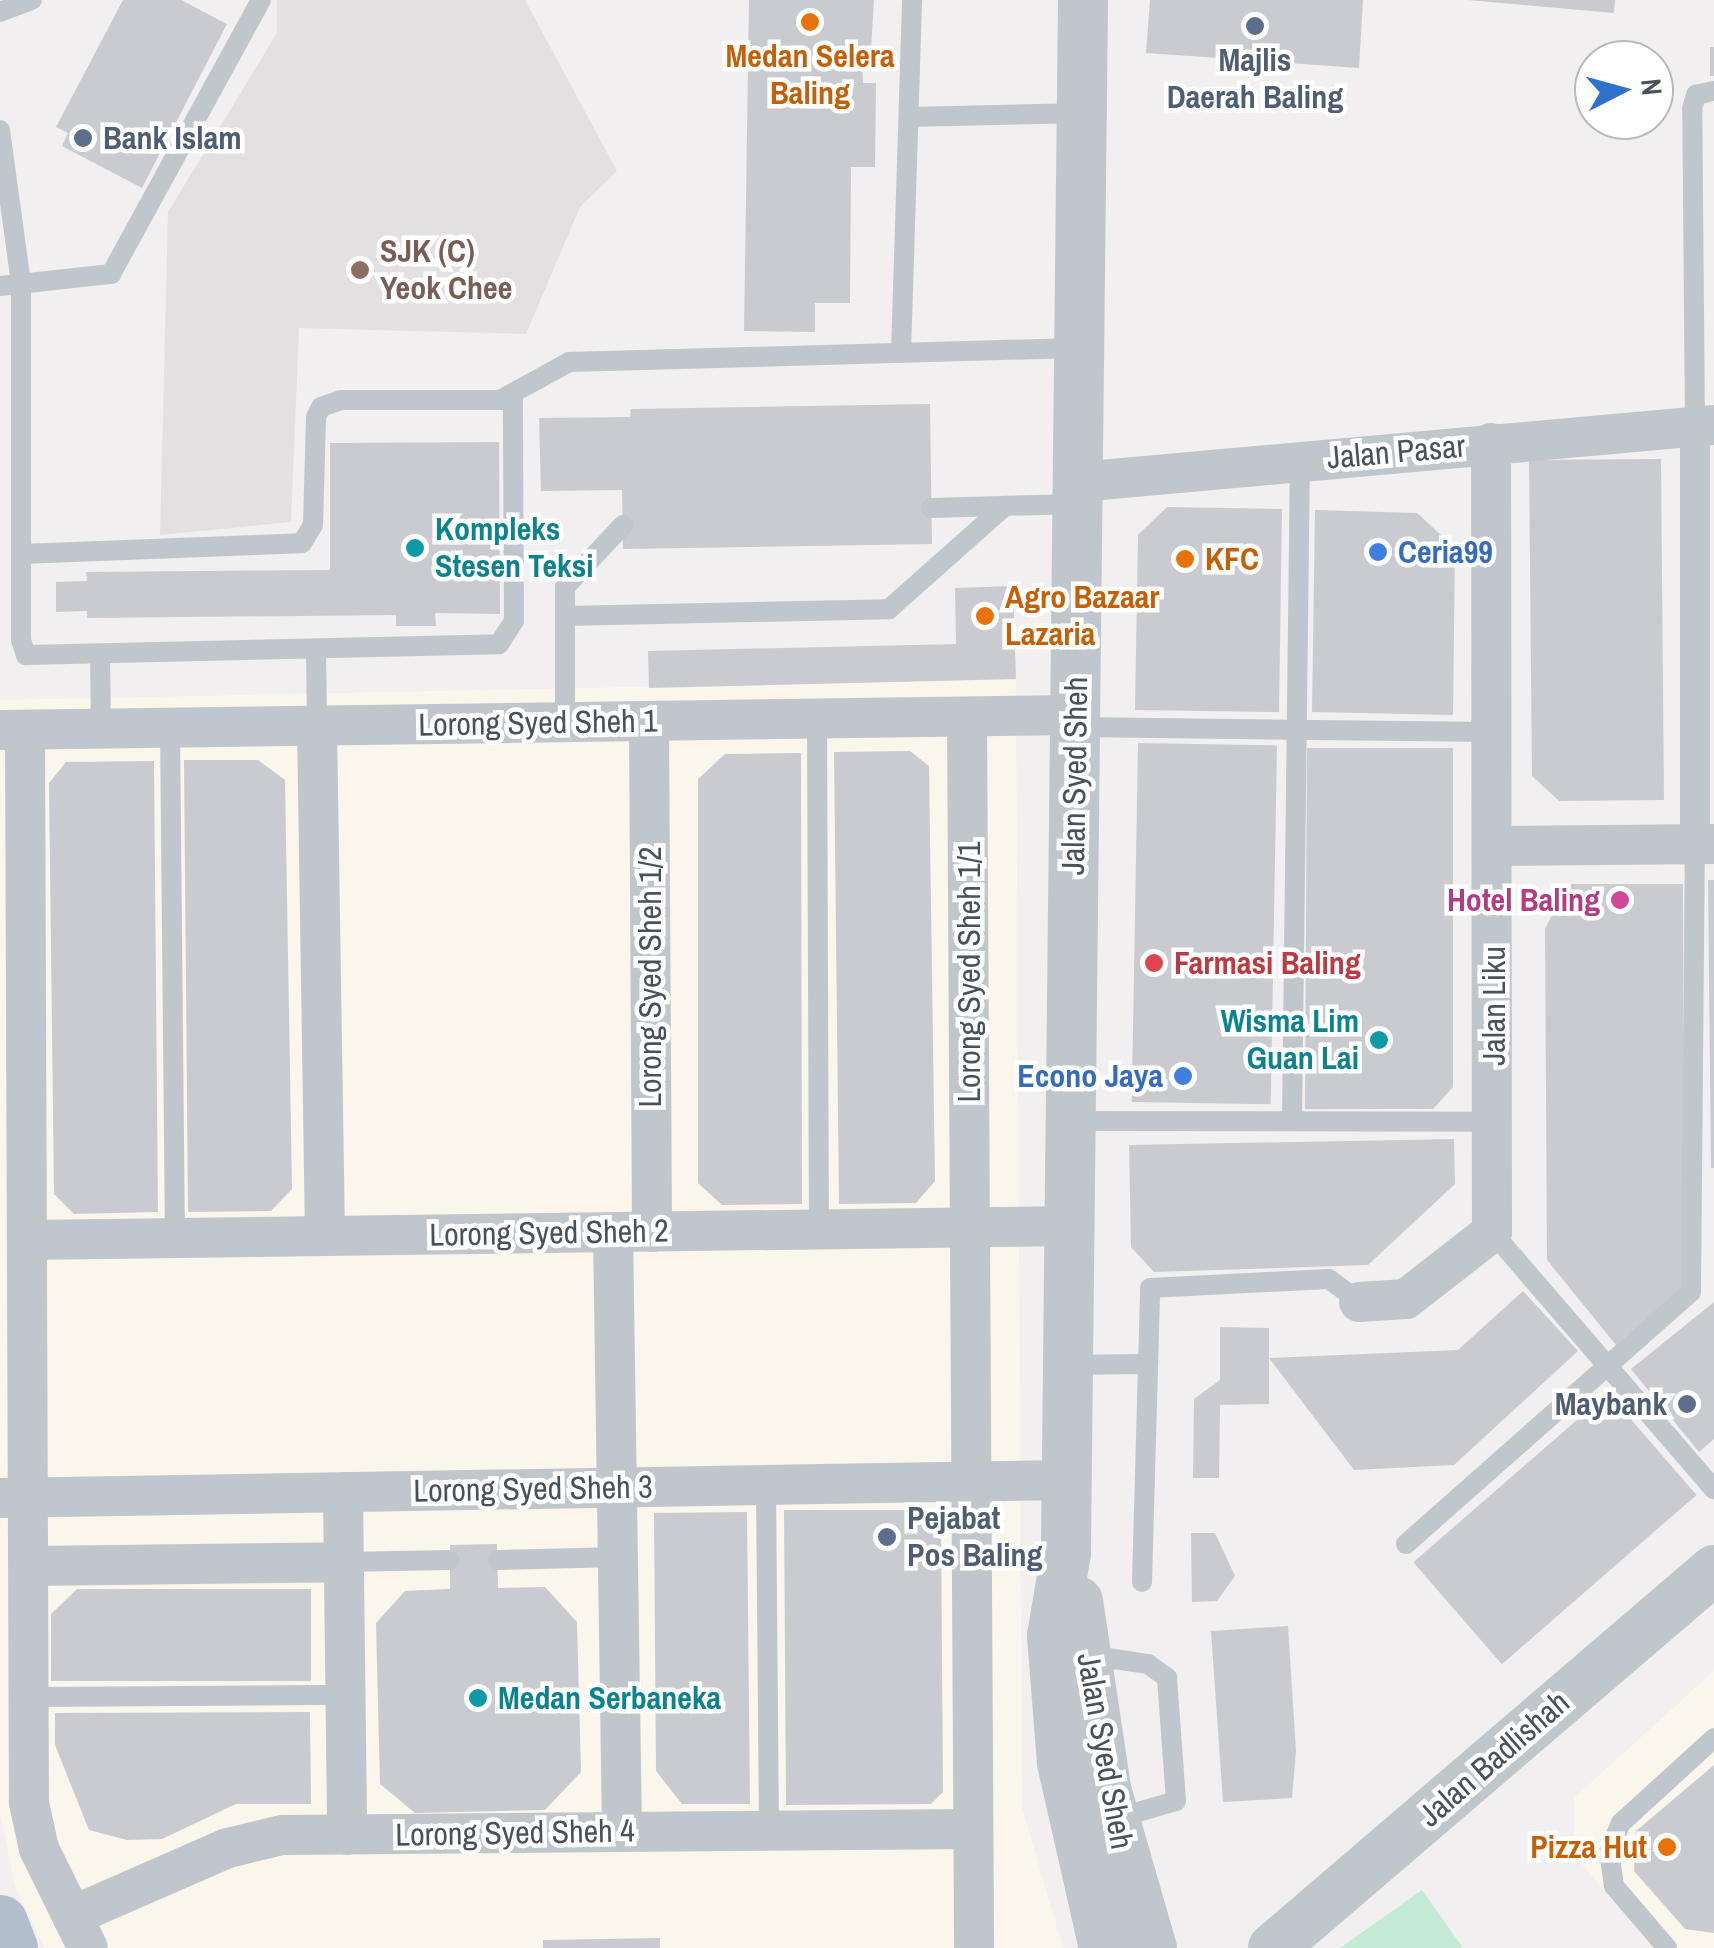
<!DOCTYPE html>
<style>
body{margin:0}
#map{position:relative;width:1714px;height:1948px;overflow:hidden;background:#f1efef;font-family:"Archivo Narrow",sans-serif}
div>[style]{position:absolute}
.commercial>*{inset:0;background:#faf6eb}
.education>*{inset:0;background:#e2e0e0}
.green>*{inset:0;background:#c3ead2}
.building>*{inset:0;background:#cacbd1;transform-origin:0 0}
.service>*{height:20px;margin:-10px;padding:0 10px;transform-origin:10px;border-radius:10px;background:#bfc6cc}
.pedestrian>*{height:30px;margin:-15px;padding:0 15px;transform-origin:15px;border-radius:15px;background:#bfc6cc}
.minor>*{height:40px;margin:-20px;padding:0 20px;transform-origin:20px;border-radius:20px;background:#bfc6cc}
.tertiary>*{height:50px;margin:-25px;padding:0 25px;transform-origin:25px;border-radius:25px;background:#bfc6cc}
.primary>*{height:55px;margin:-27.5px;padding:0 27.5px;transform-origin:27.5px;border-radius:27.5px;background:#b2becb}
.dots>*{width:28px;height:28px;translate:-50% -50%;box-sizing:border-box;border:5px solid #fff;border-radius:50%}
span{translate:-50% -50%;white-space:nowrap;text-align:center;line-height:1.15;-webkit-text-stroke:9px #fff;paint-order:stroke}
.food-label{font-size:32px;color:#c56008;font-weight:700}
.left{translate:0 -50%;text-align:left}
.right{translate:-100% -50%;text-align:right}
.service-label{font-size:32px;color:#4e5e75;font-weight:700}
.education-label{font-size:32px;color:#785e54;font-weight:700}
.street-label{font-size:32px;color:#49525a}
.culture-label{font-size:32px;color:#0d838f;font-weight:700}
.shop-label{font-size:32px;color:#366cbe;font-weight:700}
.hotel-label{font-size:32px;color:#b23c85;font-weight:700}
.health-label{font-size:32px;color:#be3a42;font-weight:700}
.north{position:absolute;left:1574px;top:40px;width:100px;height:100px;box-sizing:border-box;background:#fff;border:2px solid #b6babd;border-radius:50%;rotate:84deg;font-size:28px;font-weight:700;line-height:40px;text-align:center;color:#49525a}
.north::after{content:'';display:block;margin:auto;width:35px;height:45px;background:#2e72cd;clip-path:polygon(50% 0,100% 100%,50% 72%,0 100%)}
</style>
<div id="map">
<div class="commercial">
<div style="clip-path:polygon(1016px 679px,1022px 1807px,1063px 1948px,44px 1948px,15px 1886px,0 1813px,0 700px)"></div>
<div style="clip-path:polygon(1714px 1671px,1714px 1948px,1653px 1948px,1574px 1855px,1574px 1798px)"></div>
</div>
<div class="education">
<div style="clip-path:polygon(277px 0,525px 0,617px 171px,580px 207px,526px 334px,299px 328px,291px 522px,160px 535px,168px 212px,277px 33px)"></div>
</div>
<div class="green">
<div style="clip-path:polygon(1422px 1890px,1463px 1948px,1340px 1948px)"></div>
</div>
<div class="building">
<div style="clip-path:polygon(123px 0,181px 0,227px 24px,142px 188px,62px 146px,68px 133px,56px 127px)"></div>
<div style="clip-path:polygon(749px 0,874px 0,871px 50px,862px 50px,863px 83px,876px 83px,875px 167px,851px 167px,850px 303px,815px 303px,815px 332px,744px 331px)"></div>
<div style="clip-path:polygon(1150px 0,1363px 0,1359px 68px,1146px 53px)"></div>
<div style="clip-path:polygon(1468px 0,1615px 0,1614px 13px)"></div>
<div style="left:1710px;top:47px;width:4px;height:29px"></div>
<div style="clip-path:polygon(930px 404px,932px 544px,623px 549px,622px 490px,541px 491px,539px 418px,630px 417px,631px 409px)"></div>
<div style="clip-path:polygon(499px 442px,500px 614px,435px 613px,436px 626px,396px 626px,396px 615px,87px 618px,87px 611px,56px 612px,56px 582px,87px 581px,86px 572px,330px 570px,330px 443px)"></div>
<div style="clip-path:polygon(1661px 459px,1664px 800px,1559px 801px,1532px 776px,1529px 460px)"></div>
<div style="clip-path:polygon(1167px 507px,1282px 509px,1279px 712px,1135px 710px,1138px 535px)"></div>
<div style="clip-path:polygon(1315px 510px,1417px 513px,1455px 548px,1453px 715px,1312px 712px)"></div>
<div style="clip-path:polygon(1013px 586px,1016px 679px,649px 688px,648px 651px,956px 644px,955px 588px)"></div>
<div style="left:1138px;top:743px;width:139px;height:359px;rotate:1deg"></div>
<div style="clip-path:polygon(1307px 748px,1453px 748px,1453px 1087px,1433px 1109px,1305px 1109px)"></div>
<div style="clip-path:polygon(910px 751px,929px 766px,935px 1181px,916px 1203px,839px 1204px,834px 752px)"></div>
<div style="clip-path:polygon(801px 753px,802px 1204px,722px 1205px,698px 1183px,698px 779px,725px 754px)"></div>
<div style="clip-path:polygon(184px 760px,258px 760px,285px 780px,292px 1189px,271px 1211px,188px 1212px)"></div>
<div style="clip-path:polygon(154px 761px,158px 1212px,74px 1214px,54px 1194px,49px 783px,66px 762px)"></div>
<div style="clip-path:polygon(1708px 880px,1714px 880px,1714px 1168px,1711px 1168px)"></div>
<div style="clip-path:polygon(1568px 884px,1683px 884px,1684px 1277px,1681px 1288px,1616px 1345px,1547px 1260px,1545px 929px)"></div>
<div style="clip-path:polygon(1454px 1139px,1455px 1184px,1368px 1265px,1154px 1272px,1131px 1247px,1129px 1145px)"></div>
<div style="clip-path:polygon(1523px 1291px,1578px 1351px,1454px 1465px,1354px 1470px,1269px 1358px,1269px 1404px,1220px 1405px,1219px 1478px,1193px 1478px,1194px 1399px,1220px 1380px,1220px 1327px,1269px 1328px,1269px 1358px,1458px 1350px)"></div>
<div style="clip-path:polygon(1714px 1302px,1714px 1439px,1699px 1452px,1631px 1369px)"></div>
<div style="left:1608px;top:1393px;width:135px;height:258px;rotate:49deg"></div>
<div style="clip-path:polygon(784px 1510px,929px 1510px,941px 1521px,943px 1792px,931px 1804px,786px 1805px)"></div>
<div style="clip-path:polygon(747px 1512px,750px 1804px,682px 1804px,656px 1771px,654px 1513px)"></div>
<div style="clip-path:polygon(1191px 1533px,1215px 1533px,1235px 1576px,1217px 1601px,1192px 1602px)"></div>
<div style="clip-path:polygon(497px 1544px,498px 1588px,545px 1587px,577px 1622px,581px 1772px,545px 1810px,415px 1813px,380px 1784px,376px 1623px,405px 1591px,450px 1589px,450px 1545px)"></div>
<div style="clip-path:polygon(77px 1589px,311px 1589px,311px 1681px,51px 1681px,51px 1614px)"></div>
<div style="clip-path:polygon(1288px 1626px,1296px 1751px,1292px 1798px,1223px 1802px,1211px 1631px)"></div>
<div style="clip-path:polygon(310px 1712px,311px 1804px,236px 1804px,162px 1839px,127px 1840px,89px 1830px,55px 1745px,55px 1713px)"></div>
<div style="clip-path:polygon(1714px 1765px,1714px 1933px,1685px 1929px,1634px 1871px,1636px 1831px)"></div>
<div style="clip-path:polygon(660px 1938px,660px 1948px,543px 1948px,543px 1940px)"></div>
</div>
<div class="service">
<div style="left:0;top:12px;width:34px;rotate:-21deg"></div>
<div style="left:909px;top:117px;width:173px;rotate:-1.3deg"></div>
<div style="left:0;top:130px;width:155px;rotate:82.2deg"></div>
<div style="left:21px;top:284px;width:356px;rotate:90deg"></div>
<div style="left:21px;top:640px;width:16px;rotate:72deg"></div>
<div style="left:26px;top:655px;width:473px;rotate:-1.3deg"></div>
<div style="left:499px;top:644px;width:27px;rotate:-57deg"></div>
<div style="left:514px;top:621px;width:225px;rotate:-90.3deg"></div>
<div style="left:0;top:286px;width:112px;rotate:-6.2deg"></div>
<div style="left:111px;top:274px;width:312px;rotate:-61.3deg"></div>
<div style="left:901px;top:353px;width:353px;rotate:-88.2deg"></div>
<div style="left:1695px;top:425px;width:316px;rotate:-90.5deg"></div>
<div style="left:1692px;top:109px;width:15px;rotate:-74deg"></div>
<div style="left:1696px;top:95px;width:18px;rotate:-13deg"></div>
<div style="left:931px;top:508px;width:147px;rotate:-1.6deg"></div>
<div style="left:21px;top:554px;width:281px;rotate:-2.2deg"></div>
<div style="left:302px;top:543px;width:21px;rotate:-59deg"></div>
<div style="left:313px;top:525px;width:108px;rotate:-88.4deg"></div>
<div style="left:316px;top:417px;width:11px;rotate:-63deg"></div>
<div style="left:321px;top:407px;width:21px;rotate:-19deg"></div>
<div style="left:341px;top:400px;width:159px"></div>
<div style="left:500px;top:400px;width:79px;rotate:-28.8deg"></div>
<div style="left:569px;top:362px;width:508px;rotate:-1.58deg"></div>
<div style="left:565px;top:616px;width:324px;rotate:-1.2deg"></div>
<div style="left:889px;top:609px;width:155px;rotate:-41.6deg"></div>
<div style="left:316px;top:650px;width:76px;rotate:89.2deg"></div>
<div style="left:100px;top:657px;width:72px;rotate:89.2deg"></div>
<div style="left:817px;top:719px;width:511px;rotate:89.78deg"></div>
<div style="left:565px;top:722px;width:135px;rotate:-90deg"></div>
<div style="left:565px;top:587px;width:85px;rotate:-46.9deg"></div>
<div style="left:1075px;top:727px;width:418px;rotate:0.7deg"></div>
<div style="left:170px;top:728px;width:510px;rotate:89.44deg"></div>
<div style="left:1071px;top:1121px;width:423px;rotate:0.1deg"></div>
<div style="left:1292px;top:1121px;width:660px;rotate:-89.31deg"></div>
<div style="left:1492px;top:1232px;width:340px;rotate:49.2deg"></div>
<div style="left:1068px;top:1365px;width:76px;rotate:-0.8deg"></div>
<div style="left:766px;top:1485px;width:346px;rotate:89.5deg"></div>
<div style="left:1406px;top:1544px;width:380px;rotate:-41.5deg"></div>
<div style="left:1691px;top:1292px;width:448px;rotate:-89.5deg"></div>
<div style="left:498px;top:1560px;width:121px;rotate:-1.4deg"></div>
<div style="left:344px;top:1562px;width:106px;rotate:-1.1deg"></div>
<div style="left:1142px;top:1582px;width:294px;rotate:-88.4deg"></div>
<div style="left:1150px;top:1288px;width:179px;rotate:-2.9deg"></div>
<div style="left:1329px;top:1279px;width:38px;rotate:37deg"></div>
<div style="left:1088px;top:1655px;width:61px;rotate:8.5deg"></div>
<div style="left:1148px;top:1664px;width:24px;rotate:36deg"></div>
<div style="left:1167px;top:1678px;width:123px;rotate:85.8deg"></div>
<div style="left:1176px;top:1801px;width:65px;rotate:163.8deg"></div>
<div style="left:29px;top:1697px;width:316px;rotate:-0.4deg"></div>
<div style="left:1667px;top:1948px;width:82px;rotate:-130.5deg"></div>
<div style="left:1614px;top:1886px;width:34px;rotate:-98deg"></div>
<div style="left:1609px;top:1852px;width:31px;rotate:-68deg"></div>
<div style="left:1621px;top:1823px;width:126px;rotate:-42.4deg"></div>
</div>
<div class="pedestrian">
<div style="left:1695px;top:425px;width:419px;rotate:90deg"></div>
</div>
<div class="minor">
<div style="left:1078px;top:482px;width:639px;rotate:-5.12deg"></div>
<div style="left:967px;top:717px;width:1231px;rotate:89.67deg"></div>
<div style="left:649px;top:721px;width:511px;rotate:89.66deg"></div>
<div style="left:317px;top:726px;width:510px;rotate:89.1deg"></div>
<div style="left:0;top:730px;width:1075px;rotate:-0.8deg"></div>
<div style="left:25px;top:730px;width:1073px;rotate:89.79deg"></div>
<div style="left:29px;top:1803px;width:47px;rotate:77.7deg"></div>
<div style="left:39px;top:1849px;width:110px;rotate:63.7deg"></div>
<div style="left:1493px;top:846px;width:221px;rotate:-0.5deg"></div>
<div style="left:613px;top:1232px;width:600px;rotate:89.14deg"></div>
<div style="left:28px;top:1240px;width:1042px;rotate:-0.77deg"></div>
<div style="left:1359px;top:1302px;width:47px;rotate:-3.7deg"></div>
<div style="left:1406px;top:1299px;width:109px;rotate:-37.9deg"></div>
<div style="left:1492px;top:1232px;width:789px;rotate:-90.07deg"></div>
<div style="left:343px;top:1492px;width:343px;rotate:89.3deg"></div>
<div style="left:0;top:1498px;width:1067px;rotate:-0.97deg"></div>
<div style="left:30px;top:1566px;width:314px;rotate:-0.7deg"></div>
<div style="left:72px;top:1916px;width:170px;rotate:-23.6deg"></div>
<div style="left:228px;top:1848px;width:56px;rotate:-13.5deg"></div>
<div style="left:282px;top:1835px;width:691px;rotate:-0.5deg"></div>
</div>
<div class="tertiary">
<div style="left:1083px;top:0;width:1553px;rotate:90.63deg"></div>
<div style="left:1066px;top:1553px;width:84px;rotate:99.6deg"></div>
<div style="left:1052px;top:1636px;width:127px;rotate:85.5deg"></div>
<div style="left:1062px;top:1763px;width:190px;rotate:77.2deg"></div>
<div style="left:1078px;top:1601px;width:190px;rotate:81.5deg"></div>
<div style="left:1106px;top:1789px;width:166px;rotate:73.9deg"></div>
<div style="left:1273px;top:1948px;width:581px;rotate:-40.6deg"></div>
</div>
<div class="primary">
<div style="left:0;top:1922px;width:28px;rotate:69deg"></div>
</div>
<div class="dots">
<div style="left:810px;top:22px;background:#e8710a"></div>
<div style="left:1255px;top:26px;background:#5c6f8a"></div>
<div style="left:83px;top:138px;background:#5c6f8a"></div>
<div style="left:360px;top:270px;background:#8d6e63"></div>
<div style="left:415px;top:548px;background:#0f9aa8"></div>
<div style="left:1378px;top:552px;background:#3f7fe0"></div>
<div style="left:1185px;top:559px;background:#e8710a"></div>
<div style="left:985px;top:616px;background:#e8710a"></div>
<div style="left:1620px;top:900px;background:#d1479c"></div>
<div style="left:1154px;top:963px;background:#e0444e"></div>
<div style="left:1379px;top:1040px;background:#0f9aa8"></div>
<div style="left:1183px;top:1076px;background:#3f7fe0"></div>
<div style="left:1687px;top:1404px;background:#5c6f8a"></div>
<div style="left:887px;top:1537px;background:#5c6f8a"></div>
<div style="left:478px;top:1698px;background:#0f9aa8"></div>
<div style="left:1667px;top:1847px;background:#e8710a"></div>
</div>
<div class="food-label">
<span style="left:810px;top:75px">Medan Selera<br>Baling</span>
<span class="left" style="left:1205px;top:559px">KFC</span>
<span class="left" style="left:1005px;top:616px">Agro Bazaar<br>Lazaria</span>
<span class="right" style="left:1647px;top:1847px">Pizza Hut</span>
</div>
<div class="service-label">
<span style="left:1255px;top:79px">Majlis<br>Daerah Baling</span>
<span class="left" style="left:103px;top:138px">Bank Islam</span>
<span class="right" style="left:1667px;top:1404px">Maybank</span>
<span class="left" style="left:907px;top:1537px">Pejabat<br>Pos Baling</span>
</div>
<div class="education-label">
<span class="left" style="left:380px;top:270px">SJK (C)<br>Yeok Chee</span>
</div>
<div class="street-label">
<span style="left:1396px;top:452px;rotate:-5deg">Jalan Pasar</span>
<span style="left:538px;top:723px;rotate:-1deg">Lorong Syed Sheh 1</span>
<span style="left:1075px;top:776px;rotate:-89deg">Jalan Syed Sheh</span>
<span style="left:969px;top:972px;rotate:-90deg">Lorong Syed Sheh 1/1</span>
<span style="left:650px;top:977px;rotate:-90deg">Lorong Syed Sheh 1/2</span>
<span style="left:1494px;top:1006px;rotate:-90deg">Jalan Liku</span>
<span style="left:549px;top:1233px;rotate:-1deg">Lorong Syed Sheh 2</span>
<span style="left:533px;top:1489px;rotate:-1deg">Lorong Syed Sheh 3</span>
<span style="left:1105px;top:1751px;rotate:80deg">Jalan Syed Sheh</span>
<span style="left:1494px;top:1759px;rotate:-41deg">Jalan Badlishah</span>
<span style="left:515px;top:1833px;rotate:-1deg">Lorong Syed Sheh 4</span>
</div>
<div class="culture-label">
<span class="left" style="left:435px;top:548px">Kompleks<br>Stesen Teksi</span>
<span class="right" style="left:1359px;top:1040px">Wisma Lim<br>Guan Lai</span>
<span class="left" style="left:498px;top:1698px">Medan Serbaneka</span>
</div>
<div class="shop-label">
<span class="left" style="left:1398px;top:552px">Ceria99</span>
<span class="right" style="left:1163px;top:1076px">Econo Jaya</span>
</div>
<div class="hotel-label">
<span class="right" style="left:1600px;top:900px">Hotel Baling</span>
</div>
<div class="health-label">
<span class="left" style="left:1174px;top:963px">Farmasi Baling</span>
</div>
<div class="north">N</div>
</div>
